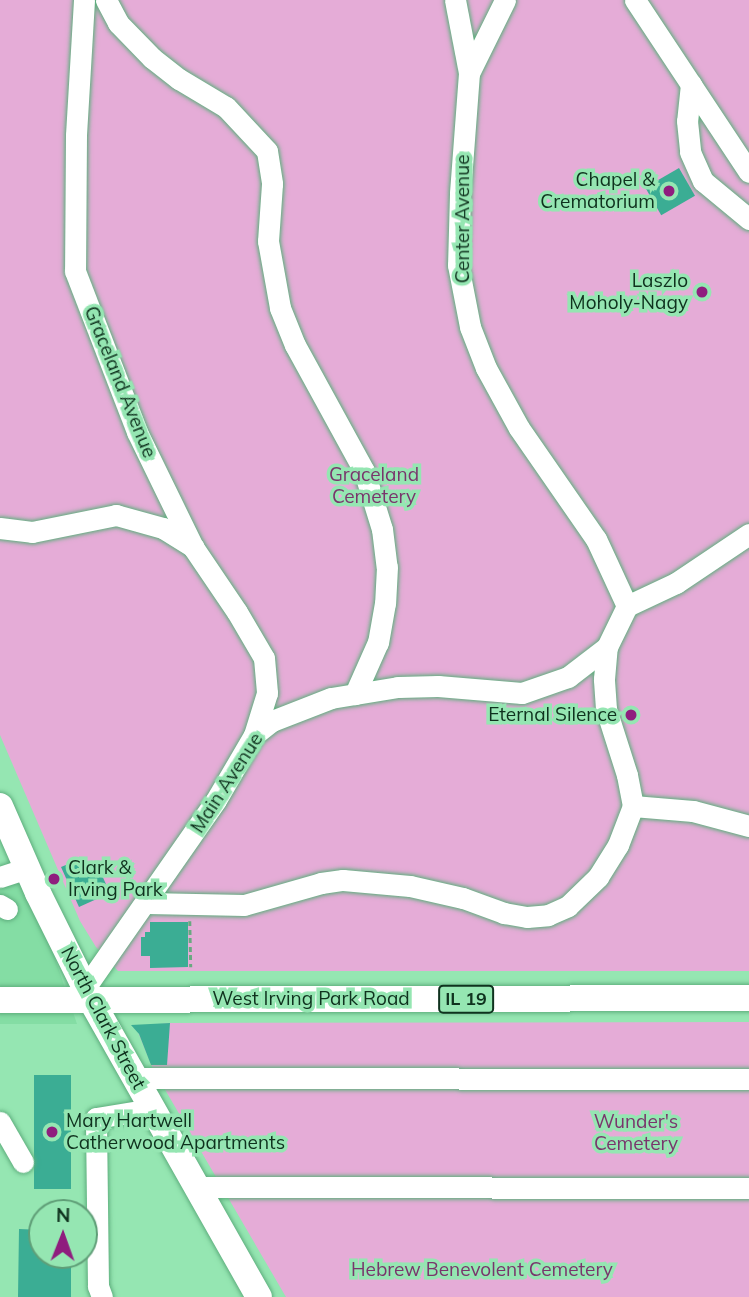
<!DOCTYPE html>
<style>
body{margin:0}
#map{position:relative;width:749px;height:1297px;overflow:hidden;background:#95e6b2;font-family:Mulish,sans-serif}
div>[style]{position:absolute}
.built>*{inset:0;background:#84dda4}
.green>*{inset:0;background:#e5acd7}
.building>*{inset:0;background:#3bad94;transform-origin:0 0}
.path>*{height:2.5px;margin-top:-1.25px;transform-origin:0;background:repeating-linear-gradient(90deg,#68a980 0 5px,transparent 0 8.5px)}
.roads{filter:drop-shadow(0 0 2px #5eae7d) drop-shadow(0 0 2px #5eae7d)}
.minor>*{height:21px;margin:-10.5px;padding:0 10.5px;transform-origin:10.5px;border-radius:10.5px;background:#fff}
.major>*{height:26px;margin:-13px;padding:0 13px;transform-origin:13px;border-radius:13px;background:#fff}
.dots>*{width:19px;height:19px;translate:-50% -50%;box-sizing:border-box;border:4px solid #95e6b2;border-radius:50%}
span{translate:-50% -50%;white-space:nowrap;text-align:center;line-height:1.15;-webkit-text-stroke:7px #95e6b2;paint-order:stroke}
.shield-label span{padding:2px 5px;background:#95e6b2;border:2px solid;border-radius:5px;-webkit-text-stroke-width:0}
.shield-label{font-size:18px;color:#0f321e;font-weight:700}
.poi-label{font-size:19px;color:#0f321e}
.right{translate:-100% -50%;text-align:right}
.left{translate:0 -50%;text-align:left}
.street-label{font-size:19px;color:#0f321e}
.park-label{font-size:19px;color:#79356c}
.north{position:absolute;left:28px;top:1199px;width:70px;height:70px;box-sizing:border-box;background:#95e6b2;border:2px solid #5f9e77;border-radius:50%;rotate:1deg;font-size:19px;font-weight:700;line-height:28px;text-align:center;color:#0f321e}
.north::after{content:'';display:block;margin:auto;width:24px;height:32px;background:#8f1d7e;clip-path:polygon(50% 0,100% 100%,50% 72%,0 100%)}
</style>
<div id="map">
<div class="built">
<div style="clip-path:polygon(26px 872px,77px 1024px,0 1024px,0 880px)"></div>
</div>
<div class="green">
<div style="clip-path:polygon(0 0,749px 0,749px 971px,118px 971px,96px 947px,80px 921px,0 735px)"></div>
<div style="clip-path:polygon(749px 1022px,749px 1297px,286px 1297px,153px 1069px,136px 1027px,170px 1023px)"></div>
</div>
<div class="building">
<div style="left:679px;top:168px;width:32px;height:39px;rotate:60deg"></div>
<div style="clip-path:polygon(83px 858px,91px 875px,100px 871px,110px 893px,79px 907px,61px 867px)"></div>
<div style="clip-path:polygon(150px 922px,188px 922px,188px 967px,150px 968px,150px 956px,141px 956px,141px 937px,145px 937px,145px 932px,150px 932px)"></div>
<div style="clip-path:polygon(170px 1023px,167px 1065px,151px 1065px,139px 1034px,131px 1025px)"></div>
<div style="left:34px;top:1075px;width:37px;height:114px"></div>
<div style="clip-path:polygon(19px 1229px,42px 1230px,42px 1255px,71px 1255px,71px 1297px,18px 1297px)"></div>
</div>
<div class="path">
<div style="left:190px;top:921px;width:46px;rotate:88.8deg"></div>
</div>
<div class="roads">
<div class="minor">
<div style="left:84px;top:0;width:135px;rotate:93.4deg"></div>
<div style="left:76px;top:135px;width:136px;rotate:90.4deg"></div>
<div style="left:75px;top:271px;width:173px;rotate:68.9deg"></div>
<div style="left:137px;top:432px;width:128px;rotate:64deg"></div>
<div style="left:193px;top:547px;width:78px;rotate:55.9deg"></div>
<div style="left:237px;top:612px;width:53px;rotate:59.6deg"></div>
<div style="left:264px;top:658px;width:35px;rotate:85deg"></div>
<div style="left:267px;top:693px;width:44px;rotate:107.2deg"></div>
<div style="left:106px;top:0;width:26px;rotate:62deg"></div>
<div style="left:118px;top:23px;width:49px;rotate:45.8deg"></div>
<div style="left:152px;top:58px;width:34px;rotate:38deg"></div>
<div style="left:179px;top:79px;width:55px;rotate:30.8deg"></div>
<div style="left:226px;top:107px;width:60px;rotate:47deg"></div>
<div style="left:267px;top:151px;width:33px;rotate:81deg"></div>
<div style="left:272px;top:184px;width:57px;rotate:94deg"></div>
<div style="left:268px;top:241px;width:68px;rotate:79.8deg"></div>
<div style="left:280px;top:308px;width:40px;rotate:68deg"></div>
<div style="left:295px;top:345px;width:144px;rotate:61.3deg"></div>
<div style="left:364px;top:471px;width:61px;rotate:72.8deg"></div>
<div style="left:382px;top:529px;width:38px;rotate:83deg"></div>
<div style="left:387px;top:567px;width:36px;rotate:93deg"></div>
<div style="left:385px;top:603px;width:40px;rotate:100deg"></div>
<div style="left:378px;top:642px;width:57px;rotate:113.9deg"></div>
<div style="left:455px;top:0;width:74px;rotate:79.1deg"></div>
<div style="left:469px;top:73px;width:121px;rotate:94.3deg"></div>
<div style="left:460px;top:194px;width:71px;rotate:91.6deg"></div>
<div style="left:458px;top:265px;width:63px;rotate:79deg"></div>
<div style="left:470px;top:327px;width:44px;rotate:68.7deg"></div>
<div style="left:486px;top:368px;width:68px;rotate:61.2deg"></div>
<div style="left:519px;top:428px;width:135px;rotate:55.3deg"></div>
<div style="left:596px;top:539px;width:74px;rotate:65.2deg"></div>
<div style="left:635px;top:0;width:206px;rotate:56.5deg"></div>
<div style="left:469px;top:73px;width:81px;rotate:-63.7deg"></div>
<div style="left:691px;top:84px;width:37px;rotate:96deg"></div>
<div style="left:687px;top:121px;width:31px;rotate:84deg"></div>
<div style="left:690px;top:152px;width:32px;rotate:66deg"></div>
<div style="left:703px;top:181px;width:60px;rotate:39.6deg"></div>
<div style="left:0;top:528px;width:32px;rotate:7deg"></div>
<div style="left:32px;top:532px;width:86px;rotate:-11.4deg"></div>
<div style="left:116px;top:515px;width:49px;rotate:15.5deg"></div>
<div style="left:163px;top:528px;width:36px;rotate:32deg"></div>
<div style="left:627px;top:606px;width:54px;rotate:-25.1deg"></div>
<div style="left:676px;top:583px;width:88px;rotate:-33.9deg"></div>
<div style="left:633px;top:806px;width:60px;rotate:4.8deg"></div>
<div style="left:693px;top:811px;width:58px;rotate:15deg"></div>
<div style="left:0;top:877px;width:28px;rotate:-18deg"></div>
<div style="left:147px;top:903px;width:97px;rotate:1.2deg"></div>
<div style="left:244px;top:905px;width:80px;rotate:-15.9deg"></div>
<div style="left:321px;top:883px;width:22px;rotate:-8deg"></div>
<div style="left:343px;top:880px;width:67px;rotate:5.1deg"></div>
<div style="left:410px;top:886px;width:54px;rotate:12.8deg"></div>
<div style="left:463px;top:898px;width:44px;rotate:20.1deg"></div>
<div style="left:504px;top:913px;width:23px;rotate:10deg"></div>
<div style="left:527px;top:917px;width:21px;rotate:-5deg"></div>
<div style="left:548px;top:915px;width:22px;rotate:-24deg"></div>
<div style="left:568px;top:906px;width:42px;rotate:-44deg"></div>
<div style="left:598px;top:877px;width:38px;rotate:-58deg"></div>
<div style="left:618px;top:845px;width:42px;rotate:-69deg"></div>
<div style="left:633px;top:806px;width:32px;rotate:-101deg"></div>
<div style="left:627px;top:775px;width:69px;rotate:-107.7deg"></div>
<div style="left:606px;top:709px;width:30px;rotate:-94deg"></div>
<div style="left:604px;top:679px;width:32px;rotate:-85deg"></div>
<div style="left:607px;top:647px;width:46px;rotate:-64deg"></div>
<div style="left:0;top:905px;width:8px;rotate:30deg"></div>
<div style="left:78px;top:998px;width:241px;rotate:-55.1deg"></div>
<div style="left:216px;top:800px;width:75px;rotate:-59.7deg"></div>
<div style="left:254px;top:735px;width:23px;rotate:-38deg"></div>
<div style="left:272px;top:721px;width:63px;rotate:-21.3deg"></div>
<div style="left:331px;top:698px;width:68px;rotate:-9.3deg"></div>
<div style="left:398px;top:687px;width:40px;rotate:-1.4deg"></div>
<div style="left:438px;top:686px;width:84px;rotate:4.8deg"></div>
<div style="left:522px;top:693px;width:49px;rotate:-19.2deg"></div>
<div style="left:568px;top:677px;width:49px;rotate:-37.6deg"></div>
<div style="left:135px;top:1078px;width:614px;rotate:0.09deg"></div>
<div style="left:0;top:1122px;width:46px;rotate:60.1deg"></div>
<div style="left:197px;top:1187px;width:552px;rotate:0.1deg"></div>
<div style="left:102px;top:1297px;width:12px;rotate:-110deg"></div>
<div style="left:98px;top:1286px;width:168px;rotate:-90.7deg"></div>
<div style="left:96px;top:1118px;width:57px;rotate:-9.1deg"></div>
</div>
<div class="major">
<div style="left:0;top:806px;width:95px;rotate:66.4deg"></div>
<div style="left:38px;top:893px;width:119px;rotate:63.6deg"></div>
<div style="left:91px;top:1000px;width:341px;rotate:60.5deg"></div>
<div style="left:0;top:1000px;width:749px;rotate:-0.15deg"></div>
</div>
</div>
<div class="dots">
<div style="left:669px;top:191px;background:#8f1d7e"></div>
<div style="left:702px;top:292px;background:#8f1d7e"></div>
<div style="left:631px;top:715px;background:#8f1d7e"></div>
<div style="left:54px;top:879px;background:#8f1d7e"></div>
<div style="left:52px;top:1132px;background:#8f1d7e"></div>
</div>
<div class="shield-label">
<span style="left:466px;top:999px">IL 19</span>
</div>
<div class="poi-label">
<span class="right" style="left:655px;top:191px">Chapel &amp;<br>Crematorium</span>
<span class="right" style="left:688px;top:292px">Laszlo<br>Moholy-Nagy</span>
<span class="right" style="left:617px;top:715px">Eternal Silence</span>
<span class="left" style="left:68px;top:879px">Clark &amp;<br>Irving Park</span>
<span class="left" style="left:66px;top:1132px">Mary Hartwell<br>Catherwood Apartments</span>
</div>
<div class="street-label">
<span style="left:463px;top:219px;rotate:-90deg">Center Avenue</span>
<span style="left:120px;top:382px;rotate:68deg">Graceland Avenue</span>
<span style="left:227px;top:783px;rotate:-57deg">Main Avenue</span>
<span style="left:311px;top:999px">West Irving Park Road</span>
<span style="left:103px;top:1018px;rotate:62deg">North Clark Street</span>
</div>
<div class="park-label">
<span style="left:374px;top:486px">Graceland<br>Cemetery</span>
<span style="left:636px;top:1133px">Wunder's<br>Cemetery</span>
<span style="left:482px;top:1270px">Hebrew Benevolent Cemetery</span>
</div>
<div class="north">N</div>
</div>
